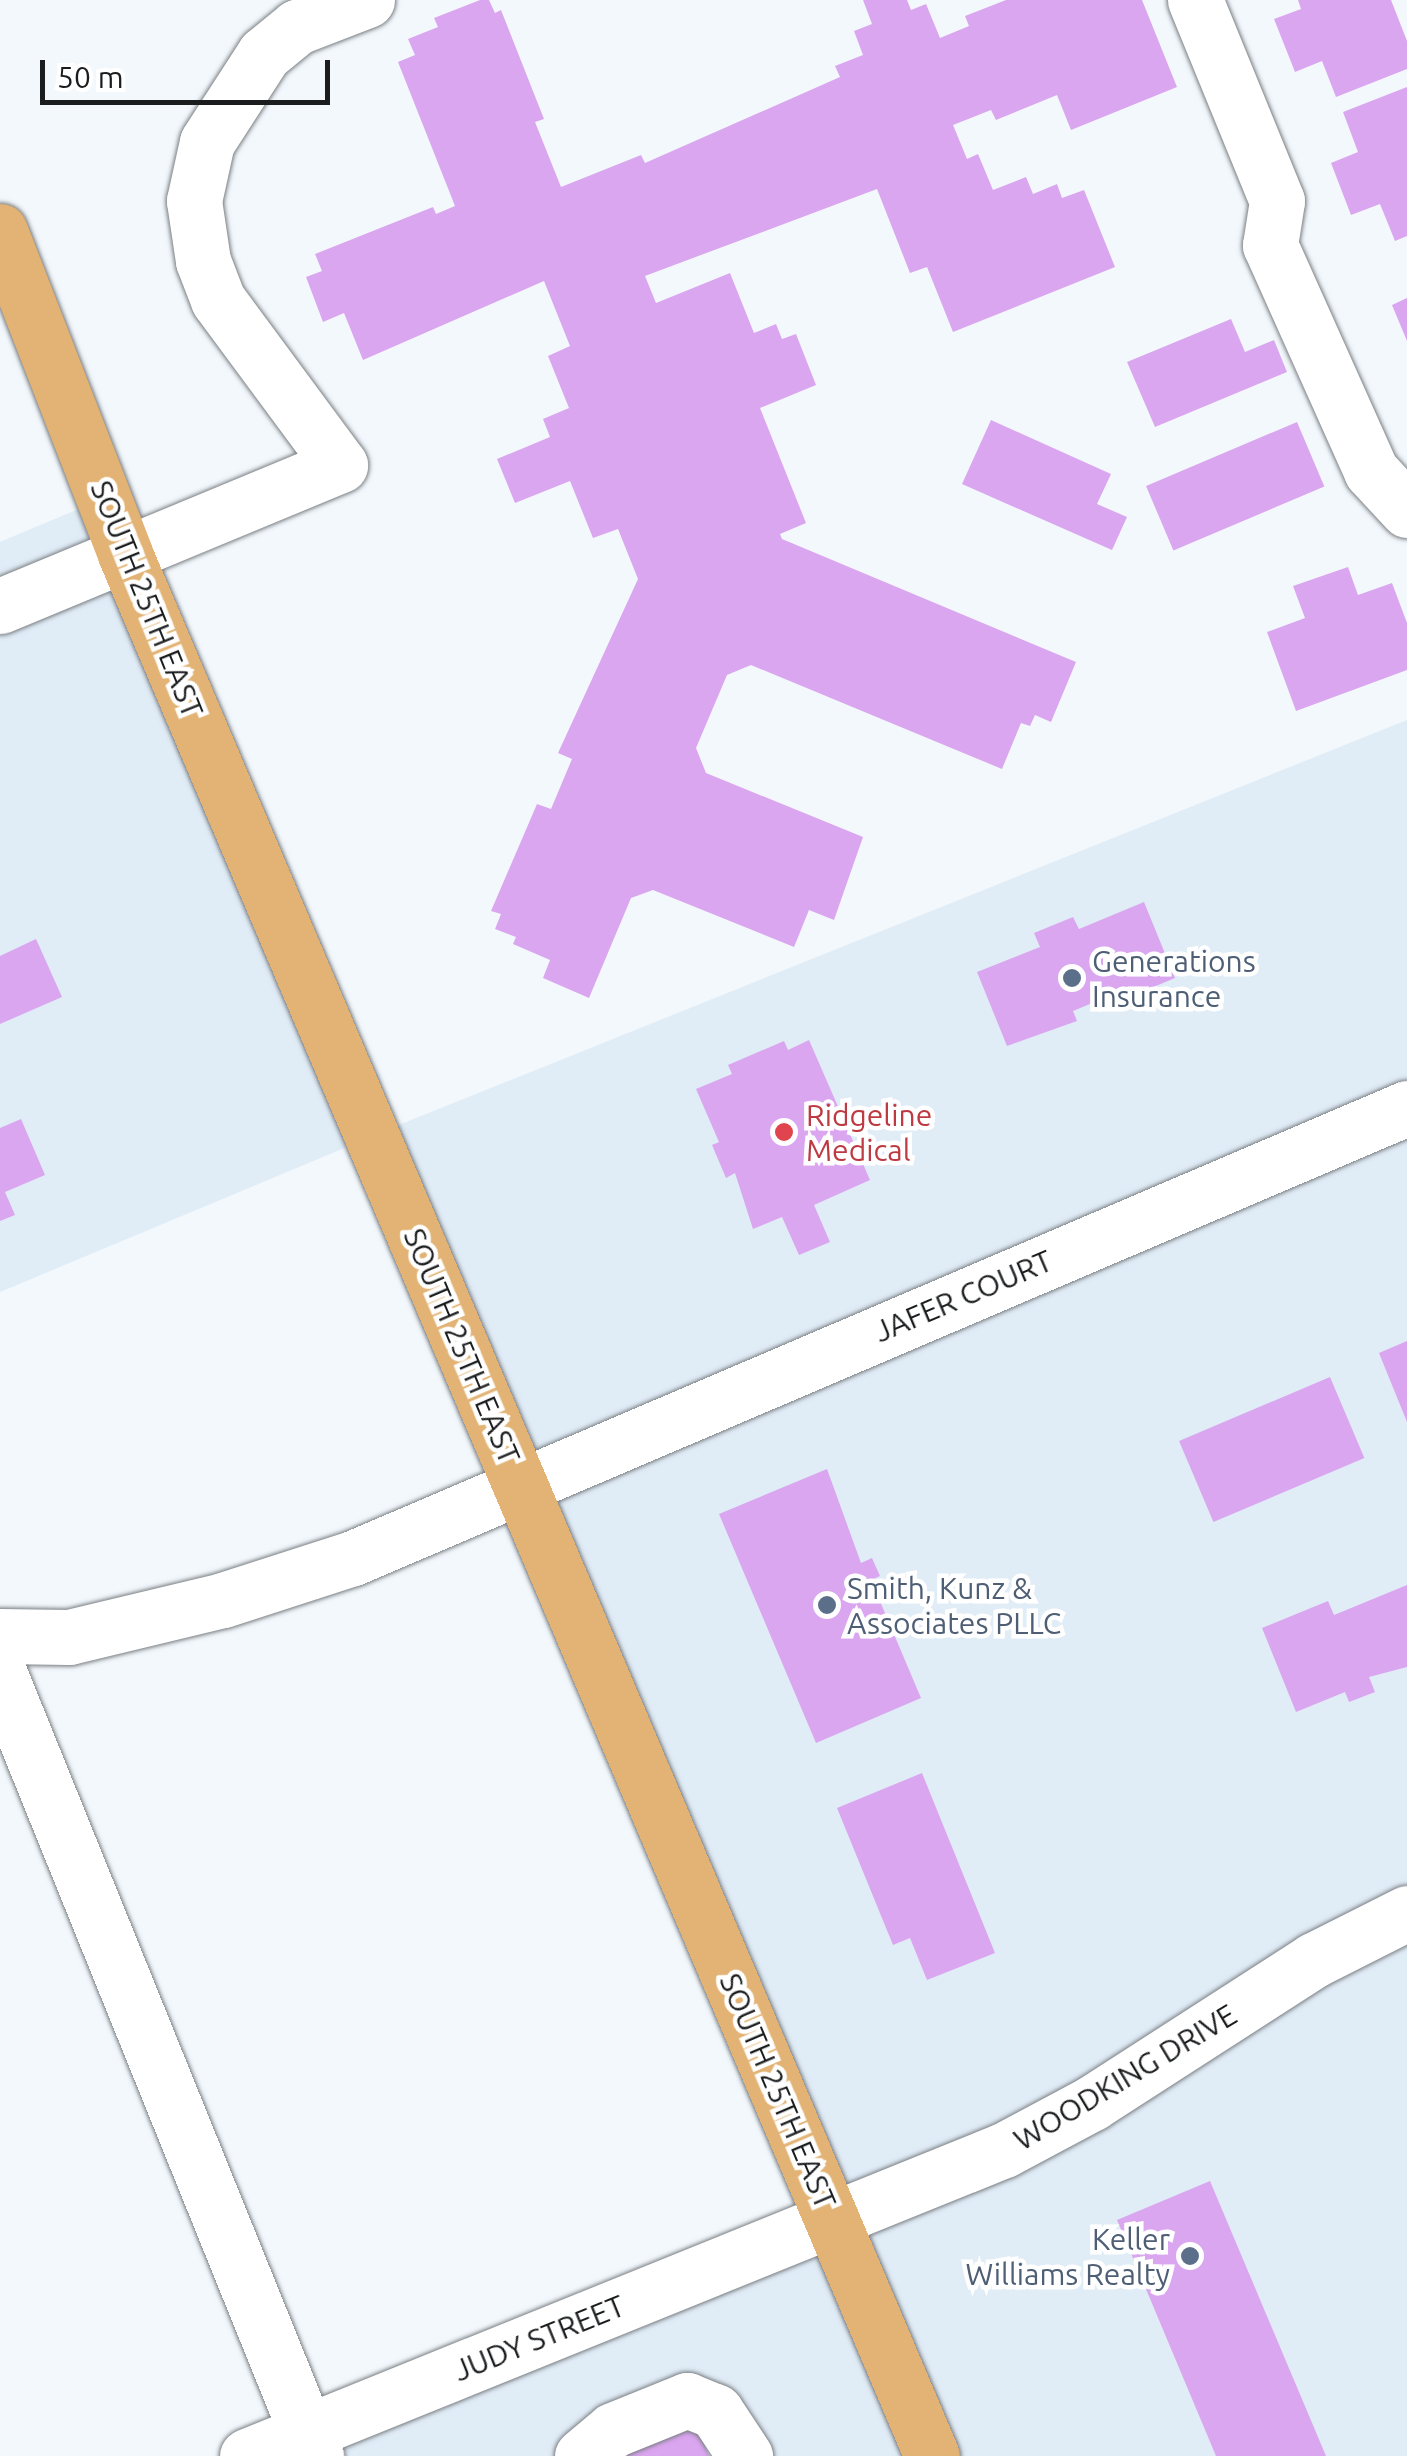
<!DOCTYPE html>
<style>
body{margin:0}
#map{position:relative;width:1407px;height:2456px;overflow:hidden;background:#f2f8fc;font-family:Ubuntu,sans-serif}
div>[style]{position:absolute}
.built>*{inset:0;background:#e0ecf6}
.building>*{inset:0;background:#dba6f0;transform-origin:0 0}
.roads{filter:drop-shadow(0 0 2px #7a7f83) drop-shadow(0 0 2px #7a7f83)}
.minor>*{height:55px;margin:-27.5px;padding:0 27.5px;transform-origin:27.5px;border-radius:27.5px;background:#fff}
.major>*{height:55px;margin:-27.5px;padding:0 27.5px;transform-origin:27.5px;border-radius:27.5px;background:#e2b374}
.dots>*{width:28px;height:28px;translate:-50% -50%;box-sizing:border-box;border:5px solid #fff;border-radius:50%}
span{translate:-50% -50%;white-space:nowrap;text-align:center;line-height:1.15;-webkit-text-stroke:9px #fff;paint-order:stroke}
.street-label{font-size:30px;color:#1a1c1e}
.service-label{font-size:30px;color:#4e5e75}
.left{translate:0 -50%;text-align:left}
.right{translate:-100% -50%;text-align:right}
.health-label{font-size:30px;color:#be3a42}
.scale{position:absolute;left:40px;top:60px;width:290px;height:45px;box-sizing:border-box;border:5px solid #1a1c1e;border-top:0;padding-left:12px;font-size:30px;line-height:35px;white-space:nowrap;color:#1a1c1e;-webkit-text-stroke:8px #fff;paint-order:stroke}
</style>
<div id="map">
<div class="built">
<div style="clip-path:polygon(105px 498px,374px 1135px,1407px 720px,1407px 2456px,247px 2456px,831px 2219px,373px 1136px,0 1292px,0 542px)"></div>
</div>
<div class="building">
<div style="clip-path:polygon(480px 0,489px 0,495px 13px,501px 10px,544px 119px,535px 122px,561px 187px,641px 155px,645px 163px,840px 77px,835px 66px,863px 55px,854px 31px,872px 24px,863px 0,907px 0,911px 10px,926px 4px,940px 38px,969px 26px,965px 16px,1006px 0,1142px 0,1177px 87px,1071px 130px,1057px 95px,996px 120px,991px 110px,953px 125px,967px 159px,978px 154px,993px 190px,1026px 177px,1033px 194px,1057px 184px,1062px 198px,1084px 190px,1115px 267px,953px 332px,927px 267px,910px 273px,877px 189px,645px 276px,656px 303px,730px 273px,754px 333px,776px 324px,782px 339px,796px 334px,816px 385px,760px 408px,806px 523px,780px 534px,782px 539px,1076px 662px,1051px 722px,1035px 715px,1030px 726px,1021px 723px,1002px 769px,751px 665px,727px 675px,696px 748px,706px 773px,863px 837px,834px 920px,809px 910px,794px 947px,653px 890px,631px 898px,589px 998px,543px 978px,550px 960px,513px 944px,516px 937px,495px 929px,501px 914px,491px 911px,537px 804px,551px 809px,572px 759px,558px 753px,638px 579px,618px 529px,593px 538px,570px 481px,515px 503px,497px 459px,550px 437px,543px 419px,569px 408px,548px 356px,570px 346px,544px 281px,363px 360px,344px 313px,323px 322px,306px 277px,322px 271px,315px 254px,433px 207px,436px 214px,455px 206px,398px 62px,415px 55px,408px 39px,438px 27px,434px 18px)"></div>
<div style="clip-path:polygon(1298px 0,1391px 0,1407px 41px,1407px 69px,1336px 97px,1322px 61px,1295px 72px,1274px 19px,1301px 9px)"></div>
<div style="clip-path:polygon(1407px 87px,1407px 236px,1395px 241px,1380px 204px,1351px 215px,1331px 163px,1358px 152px,1343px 112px)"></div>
<div style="clip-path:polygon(1407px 298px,1407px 341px,1392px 305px)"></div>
<div style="clip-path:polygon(1231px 319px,1245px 352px,1274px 340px,1287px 372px,1155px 427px,1127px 362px)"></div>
<div style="clip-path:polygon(991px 420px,1111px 474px,1097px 504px,1127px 517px,1112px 550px,962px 484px)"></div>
<div style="left:1297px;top:422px;width:70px;height:164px;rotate:67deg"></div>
<div style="clip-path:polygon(1348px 567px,1358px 595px,1392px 583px,1407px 623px,1407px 670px,1296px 711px,1267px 632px,1305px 618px,1293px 586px)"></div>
<div style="clip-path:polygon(1144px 902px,1175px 978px,1105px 1007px,1102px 999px,1073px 1011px,1077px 1021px,1007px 1046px,977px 972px,1040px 947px,1034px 933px,1073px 917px,1079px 929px)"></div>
<div style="clip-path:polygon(36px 939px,62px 997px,0 1024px,0 956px)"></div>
<div style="clip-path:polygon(809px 1040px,870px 1180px,814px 1205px,830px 1242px,799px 1255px,782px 1217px,753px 1229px,735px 1173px,726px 1178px,712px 1145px,719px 1142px,696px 1089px,732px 1074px,728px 1065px,784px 1041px,788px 1050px)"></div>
<div style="clip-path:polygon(21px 1119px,45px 1175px,5px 1192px,15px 1215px,0 1221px,0 1128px)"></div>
<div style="clip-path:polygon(1407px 1341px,1407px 1422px,1379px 1353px)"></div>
<div style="left:1330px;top:1377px;width:88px;height:164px;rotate:67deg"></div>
<div style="clip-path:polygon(827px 1469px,861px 1563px,872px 1558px,880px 1576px,871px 1580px,921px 1698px,816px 1743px,719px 1514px)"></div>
<div style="clip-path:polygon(1407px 1585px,1407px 1667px,1369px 1677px,1375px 1692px,1349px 1702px,1345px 1692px,1296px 1712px,1262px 1628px,1328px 1601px,1334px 1615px)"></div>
<div style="clip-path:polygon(922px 1773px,995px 1953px,927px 1980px,910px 1938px,893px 1945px,837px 1808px)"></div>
<div style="clip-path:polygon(1210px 2181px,1326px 2456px,1216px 2456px,1117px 2220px)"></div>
<div style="clip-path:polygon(694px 2419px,709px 2456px,621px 2456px)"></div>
</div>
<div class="roads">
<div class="minor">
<div style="left:1195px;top:0;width:217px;rotate:67.8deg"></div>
<div style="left:1277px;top:201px;width:45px;rotate:99deg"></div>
<div style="left:1270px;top:245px;width:248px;rotate:65.9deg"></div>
<div style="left:1371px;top:471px;width:53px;rotate:47.3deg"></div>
<div style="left:0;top:606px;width:368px;rotate:-22.5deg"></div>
<div style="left:340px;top:465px;width:205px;rotate:-126.5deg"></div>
<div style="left:218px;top:300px;width:42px;rotate:-111deg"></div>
<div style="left:203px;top:261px;width:61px;rotate:-98.5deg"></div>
<div style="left:194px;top:201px;width:60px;rotate:-77.6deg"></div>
<div style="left:207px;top:142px;width:105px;rotate:-57.1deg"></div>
<div style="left:264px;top:54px;width:43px;rotate:-39.3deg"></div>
<div style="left:297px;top:27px;width:75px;rotate:-21.1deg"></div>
<div style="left:0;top:1636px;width:69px;rotate:0.8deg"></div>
<div style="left:69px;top:1637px;width:158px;rotate:-13.5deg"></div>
<div style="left:223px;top:1600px;width:137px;rotate:-17.9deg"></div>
<div style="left:353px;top:1558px;width:1146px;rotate:-23.12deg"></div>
<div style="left:0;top:1675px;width:843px;rotate:67.97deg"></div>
<div style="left:247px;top:2456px;width:817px;rotate:-22.01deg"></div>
<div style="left:1004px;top:2150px;width:100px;rotate:-28.1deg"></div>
<div style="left:1092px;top:2103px;width:264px;rotate:-32.8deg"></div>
<div style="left:1314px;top:1960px;width:104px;rotate:-26.8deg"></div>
<div style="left:582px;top:2456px;width:40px;rotate:-40deg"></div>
<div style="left:613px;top:2430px;width:80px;rotate:-22.1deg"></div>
<div style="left:687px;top:2400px;width:31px;rotate:22deg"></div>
<div style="left:716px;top:2412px;width:53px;rotate:56.6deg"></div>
</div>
<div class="major">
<div style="left:0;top:231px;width:346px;rotate:68.8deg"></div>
<div style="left:125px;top:554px;width:2066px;rotate:67.01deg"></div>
</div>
</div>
<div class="dots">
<div style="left:1072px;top:978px;background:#5c6f8a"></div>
<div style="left:784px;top:1132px;background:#e0444e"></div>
<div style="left:827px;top:1605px;background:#5c6f8a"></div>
<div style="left:1190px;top:2256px;background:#5c6f8a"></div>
</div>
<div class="street-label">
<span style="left:147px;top:599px;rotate:68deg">SOUTH 25TH EAST</span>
<span style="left:963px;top:1296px;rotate:-23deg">JAFER COURT</span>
<span style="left:462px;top:1346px;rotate:67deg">SOUTH 25TH EAST</span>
<span style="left:1125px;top:2077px;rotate:-31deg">WOODKING DRIVE</span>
<span style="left:778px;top:2091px;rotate:67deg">SOUTH 25TH EAST</span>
<span style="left:539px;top:2338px;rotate:-22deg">JUDY STREET</span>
</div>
<div class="service-label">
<span class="left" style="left:1092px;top:978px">Generations<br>Insurance</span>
<span class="left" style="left:847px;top:1605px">Smith, Kunz &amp;<br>Associates PLLC</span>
<span class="right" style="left:1170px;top:2256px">Keller<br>Williams Realty</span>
</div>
<div class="health-label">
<span class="left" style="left:806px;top:1132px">Ridgeline<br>Medical</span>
</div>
<div class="scale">50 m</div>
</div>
